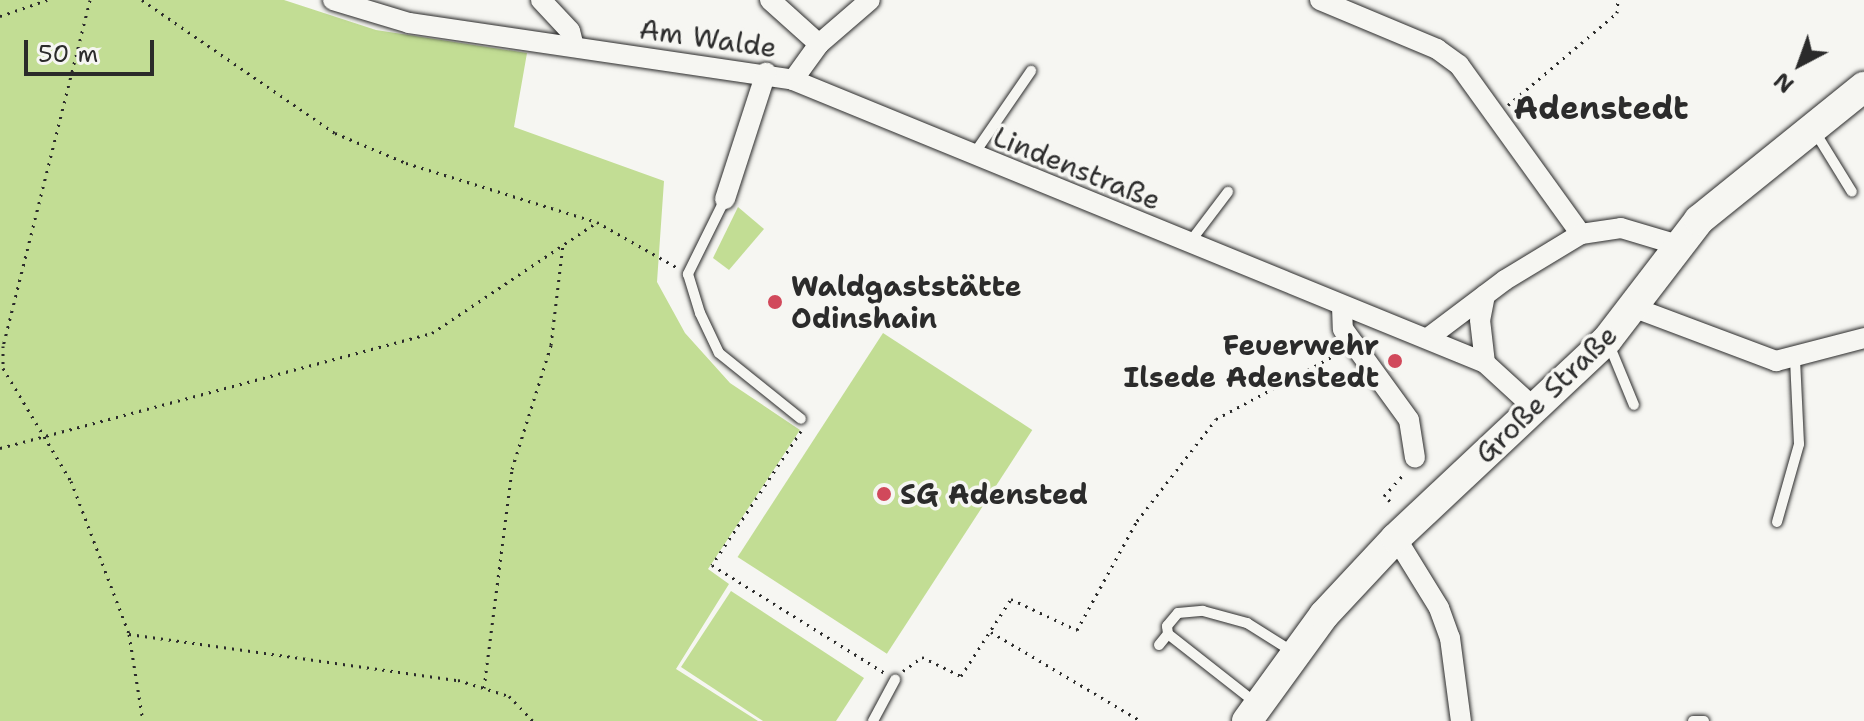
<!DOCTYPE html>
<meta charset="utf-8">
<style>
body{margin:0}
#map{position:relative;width:1864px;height:721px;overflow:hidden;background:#f6f6f2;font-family:"Shantell Sans",sans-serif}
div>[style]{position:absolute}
.green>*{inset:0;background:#c2dd94;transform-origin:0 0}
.path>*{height:3px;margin-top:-1.5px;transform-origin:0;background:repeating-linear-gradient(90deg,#2b2b2b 0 2px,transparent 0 8px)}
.roads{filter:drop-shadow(0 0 2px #2b2b2b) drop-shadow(0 0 2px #2b2b2b)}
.service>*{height:10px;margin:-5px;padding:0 5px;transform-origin:5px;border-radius:5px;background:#f6f6f2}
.minor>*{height:20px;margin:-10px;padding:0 10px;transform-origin:10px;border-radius:10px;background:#f6f6f2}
.secondary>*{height:30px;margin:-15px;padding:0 15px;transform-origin:15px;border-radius:15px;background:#f6f6f2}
.dots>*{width:22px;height:22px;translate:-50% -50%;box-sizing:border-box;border:4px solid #f6f6f2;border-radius:50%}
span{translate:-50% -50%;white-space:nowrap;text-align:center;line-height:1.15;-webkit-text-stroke:7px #f6f6f2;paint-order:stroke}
.street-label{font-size:28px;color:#2b2b2b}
.poi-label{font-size:28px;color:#2b2b2b;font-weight:700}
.left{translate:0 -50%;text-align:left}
.right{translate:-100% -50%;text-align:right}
.quarter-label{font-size:32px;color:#2b2b2b;font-weight:700}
.north{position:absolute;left:1760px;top:24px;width:80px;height:80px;-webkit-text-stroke:6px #f6f6f2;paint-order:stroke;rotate:221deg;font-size:22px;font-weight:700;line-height:32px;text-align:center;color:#2b2b2b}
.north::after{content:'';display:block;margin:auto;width:28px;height:36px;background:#2b2b2b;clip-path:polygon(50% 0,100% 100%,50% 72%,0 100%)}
.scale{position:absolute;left:24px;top:40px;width:130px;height:36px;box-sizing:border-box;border:4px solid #2b2b2b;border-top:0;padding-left:10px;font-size:24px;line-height:28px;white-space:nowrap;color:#2b2b2b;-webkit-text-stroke:6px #f6f6f2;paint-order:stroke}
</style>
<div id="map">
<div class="green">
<div style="clip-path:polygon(0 0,284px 0,376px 30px,527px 53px,514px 127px,664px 181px,657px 282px,685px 333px,730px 383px,800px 430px,708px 569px,729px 584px,676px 669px,758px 721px,0 721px)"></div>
<div style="clip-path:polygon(738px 207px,764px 229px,729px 270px,713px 258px)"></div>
<div style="left:883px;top:333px;width:178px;height:267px;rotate:33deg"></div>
<div style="clip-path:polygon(731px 591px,864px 678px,836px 721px,763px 721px,681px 667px)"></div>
</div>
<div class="path">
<div style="left:90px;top:0;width:357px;rotate:104.1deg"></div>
<div style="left:3px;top:346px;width:22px;rotate:90deg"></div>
<div style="left:3px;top:368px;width:132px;rotate:59deg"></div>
<div style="left:71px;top:481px;width:164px;rotate:69.2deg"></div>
<div style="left:129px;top:634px;width:88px;rotate:80.9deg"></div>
<div style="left:142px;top:0;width:234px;rotate:34.6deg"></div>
<div style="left:335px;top:133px;width:77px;rotate:22.9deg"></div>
<div style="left:406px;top:163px;width:200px;rotate:17.2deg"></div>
<div style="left:597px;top:222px;width:93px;rotate:29.6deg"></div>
<div style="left:0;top:16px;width:50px;rotate:-18.8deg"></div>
<div style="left:1508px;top:105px;width:143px;rotate:-40.2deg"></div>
<div style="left:1617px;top:13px;width:13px;rotate:-86deg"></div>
<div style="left:801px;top:431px;width:161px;rotate:123.6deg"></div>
<div style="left:712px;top:565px;width:204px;rotate:32deg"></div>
<div style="left:0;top:448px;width:447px;rotate:-14.9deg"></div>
<div style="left:432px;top:333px;width:199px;rotate:-33.9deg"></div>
<div style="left:1390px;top:501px;width:8px;rotate:-140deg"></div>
<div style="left:1384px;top:496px;width:30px;rotate:-48deg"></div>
<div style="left:991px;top:632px;width:174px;rotate:30.7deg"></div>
<div style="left:129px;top:634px;width:332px;rotate:8deg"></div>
<div style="left:458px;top:680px;width:53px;rotate:17.4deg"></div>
<div style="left:509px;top:696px;width:35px;rotate:46deg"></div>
<div style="left:903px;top:671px;width:24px;rotate:-36deg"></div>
<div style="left:922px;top:657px;width:43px;rotate:26deg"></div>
<div style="left:961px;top:676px;width:92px;rotate:-57deg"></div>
<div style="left:1011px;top:599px;width:73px;rotate:25.2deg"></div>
<div style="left:1077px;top:630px;width:124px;rotate:-61.2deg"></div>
<div style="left:1137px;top:521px;width:129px;rotate:-52.2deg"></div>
<div style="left:1216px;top:419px;width:137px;rotate:-28.2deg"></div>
<div style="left:484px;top:688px;width:221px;rotate:-82.7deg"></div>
<div style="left:512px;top:469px;width:130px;rotate:-72.5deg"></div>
<div style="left:551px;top:345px;width:102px;rotate:-83.2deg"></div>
</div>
<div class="roads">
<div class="service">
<div style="left:1815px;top:132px;width:70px;rotate:58.3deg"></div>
<div style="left:974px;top:154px;width:101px;rotate:-55.5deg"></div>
<div style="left:725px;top:199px;width:84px;rotate:116.3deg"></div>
<div style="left:688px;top:274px;width:41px;rotate:72.9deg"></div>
<div style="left:700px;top:313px;width:44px;rotate:64.6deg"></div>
<div style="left:719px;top:353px;width:105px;rotate:38.8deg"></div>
<div style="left:1190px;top:242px;width:63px;rotate:-52.8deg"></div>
<div style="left:1608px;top:342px;width:68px;rotate:67.6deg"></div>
<div style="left:1777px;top:522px;width:81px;rotate:-74.2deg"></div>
<div style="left:1799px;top:444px;width:86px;rotate:-92.7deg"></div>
<div style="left:1168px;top:634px;width:8px;rotate:-97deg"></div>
<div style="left:1167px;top:626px;width:17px;rotate:-50deg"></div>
<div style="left:1178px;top:613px;width:25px;rotate:-5deg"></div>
<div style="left:1203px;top:611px;width:46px;rotate:15.3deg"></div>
<div style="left:1247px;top:623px;width:54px;rotate:32.2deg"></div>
<div style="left:1159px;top:645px;width:14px;rotate:-51deg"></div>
<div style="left:1168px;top:634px;width:112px;rotate:38.1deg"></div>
<div style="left:873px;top:721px;width:47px;rotate:-61.8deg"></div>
<div style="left:1693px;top:721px;width:11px"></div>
</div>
<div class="minor">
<div style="left:333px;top:0;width:79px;rotate:16.8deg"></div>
<div style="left:409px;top:23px;width:388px;rotate:8.4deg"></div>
<div style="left:793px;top:80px;width:748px;rotate:22.24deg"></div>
<div style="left:1485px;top:363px;width:65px;rotate:42.5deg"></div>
<div style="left:541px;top:0;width:42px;rotate:46.9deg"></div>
<div style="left:570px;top:31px;width:16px;rotate:76deg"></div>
<div style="left:770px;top:0;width:66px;rotate:41.9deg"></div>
<div style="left:1320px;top:0;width:127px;rotate:22.7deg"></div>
<div style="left:1437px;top:49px;width:27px;rotate:36deg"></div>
<div style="left:1459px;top:65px;width:208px;rotate:54.2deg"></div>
<div style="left:793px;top:80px;width:44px;rotate:-54.2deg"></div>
<div style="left:819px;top:44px;width:67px;rotate:-40.8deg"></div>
<div style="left:725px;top:199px;width:133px;rotate:-72deg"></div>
<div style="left:1485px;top:295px;width:25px;rotate:101deg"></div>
<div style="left:1480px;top:320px;width:43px;rotate:83.4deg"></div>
<div style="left:1342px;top:306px;width:23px;rotate:88deg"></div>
<div style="left:1343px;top:329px;width:112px;rotate:54deg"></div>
<div style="left:1409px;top:420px;width:38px;rotate:81deg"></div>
<div style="left:1635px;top:308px;width:151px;rotate:20.6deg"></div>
<div style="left:1776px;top:361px;width:91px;rotate:-14.6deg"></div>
<div style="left:1428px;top:338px;width:96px;rotate:-37deg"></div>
<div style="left:1505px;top:280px;width:89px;rotate:-31.2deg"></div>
<div style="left:1581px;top:234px;width:40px;rotate:-8.5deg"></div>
<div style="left:1621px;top:228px;width:59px;rotate:16.6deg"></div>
<div style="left:1396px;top:538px;width:82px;rotate:58.4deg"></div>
<div style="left:1439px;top:608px;width:32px;rotate:70deg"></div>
<div style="left:1450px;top:638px;width:84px;rotate:82.5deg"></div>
</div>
<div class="secondary">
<div style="left:1247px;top:721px;width:131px;rotate:-54deg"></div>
<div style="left:1324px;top:615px;width:105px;rotate:-46.9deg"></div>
<div style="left:1396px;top:538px;width:289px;rotate:-43.2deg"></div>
<div style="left:1607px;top:340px;width:151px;rotate:-52.5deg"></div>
<div style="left:1699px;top:220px;width:212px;rotate:-38.9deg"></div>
</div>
</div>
<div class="dots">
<div style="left:775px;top:302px;background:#d1495b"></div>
<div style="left:1395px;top:361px;background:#d1495b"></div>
<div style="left:884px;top:494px;background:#d1495b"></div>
</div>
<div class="street-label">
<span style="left:708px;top:38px;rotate:8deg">Am Walde</span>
<span style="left:1077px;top:168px;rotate:22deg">Lindenstraße</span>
<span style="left:1546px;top:394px;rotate:-44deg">Große Straße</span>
</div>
<div class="poi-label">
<span class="left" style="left:791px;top:302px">Waldgaststätte<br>Odinshain</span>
<span class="right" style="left:1379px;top:361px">Feuerwehr<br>Ilsede Adenstedt</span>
<span class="left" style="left:900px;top:494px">SG Adensted</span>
</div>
<div class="quarter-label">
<span style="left:1601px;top:108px">Adenstedt</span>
</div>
<div class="north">N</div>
<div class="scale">50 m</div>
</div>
